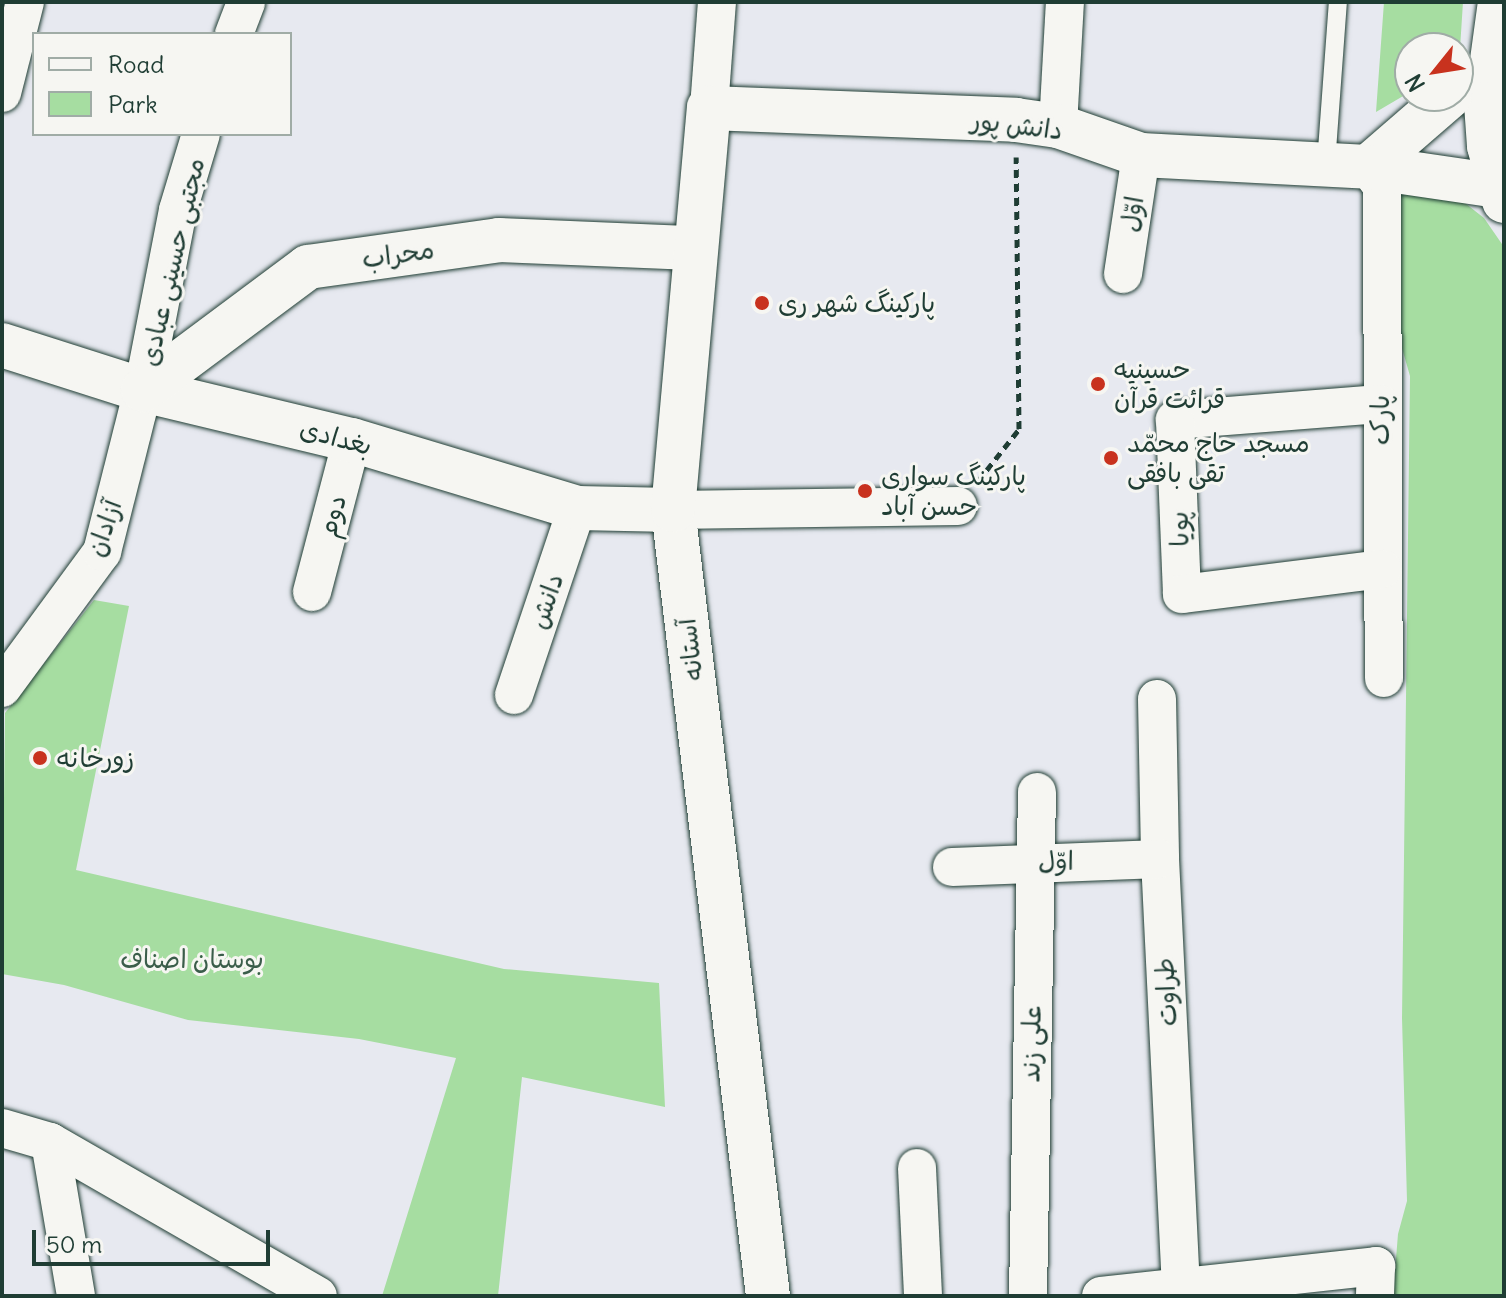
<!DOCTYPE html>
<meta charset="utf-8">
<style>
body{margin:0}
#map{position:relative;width:1506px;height:1298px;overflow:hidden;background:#e7e9f0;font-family:Delius,"Playpen Sans Arabic",sans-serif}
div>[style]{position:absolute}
.green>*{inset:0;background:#a6dda1}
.path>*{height:5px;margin-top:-2.5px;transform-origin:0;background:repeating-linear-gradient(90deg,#1f3d34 0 8px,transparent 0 14px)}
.roads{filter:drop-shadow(0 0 2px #1f3d34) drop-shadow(0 0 2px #1f3d34)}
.service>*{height:18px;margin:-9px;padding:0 9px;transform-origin:9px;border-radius:9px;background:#f6f6f2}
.minor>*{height:38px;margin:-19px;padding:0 19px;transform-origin:19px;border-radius:19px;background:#f6f6f2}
.tertiary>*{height:44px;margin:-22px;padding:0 22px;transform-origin:22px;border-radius:22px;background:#f6f6f2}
.dots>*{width:22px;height:22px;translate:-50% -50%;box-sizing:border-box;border:4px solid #f6f6f2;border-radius:50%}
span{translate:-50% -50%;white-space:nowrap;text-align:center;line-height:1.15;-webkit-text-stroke:6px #f6f6f2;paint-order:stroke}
.street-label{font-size:26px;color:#1f3d34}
.poi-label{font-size:26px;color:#1f3d34}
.left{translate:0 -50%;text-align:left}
.park-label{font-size:26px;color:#3a5d4a}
.frame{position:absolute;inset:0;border:4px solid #1f3d34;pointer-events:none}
.legend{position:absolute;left:32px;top:32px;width:260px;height:104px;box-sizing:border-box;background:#f6f6f2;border:2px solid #a0aca6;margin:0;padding:10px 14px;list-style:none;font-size:24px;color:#1f3d34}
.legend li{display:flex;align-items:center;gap:16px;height:40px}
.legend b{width:40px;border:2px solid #a0aca6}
.north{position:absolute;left:1394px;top:32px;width:80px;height:80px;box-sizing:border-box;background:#f6f6f2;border:2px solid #a0aca6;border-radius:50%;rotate:240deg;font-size:22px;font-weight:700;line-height:32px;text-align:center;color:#1f3d34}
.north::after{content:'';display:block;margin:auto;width:28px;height:36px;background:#c8321e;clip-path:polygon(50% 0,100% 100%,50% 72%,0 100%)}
.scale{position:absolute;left:32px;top:1230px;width:238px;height:36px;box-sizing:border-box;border:4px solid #1f3d34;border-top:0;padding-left:10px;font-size:24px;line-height:28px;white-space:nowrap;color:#1f3d34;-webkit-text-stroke:6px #f6f6f2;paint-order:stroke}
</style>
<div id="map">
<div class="green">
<div style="clip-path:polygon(1384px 2px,1463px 2px,1459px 64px,1458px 48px,1410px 48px,1410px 92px,1376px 112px)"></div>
<div style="clip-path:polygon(1390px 185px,1456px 196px,1484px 218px,1504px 247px,1504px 1296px,1393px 1296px,1398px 1234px,1407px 1201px,1402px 1018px,1410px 376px,1395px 324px)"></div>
<div style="clip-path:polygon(94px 600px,129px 606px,76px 870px,504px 969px,659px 983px,665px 1107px,522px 1077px,498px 1296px,382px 1296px,456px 1058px,359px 1039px,188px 1020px,64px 985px,2px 974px,5px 713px)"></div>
</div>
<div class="path">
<div style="left:978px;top:481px;width:66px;rotate:-51.7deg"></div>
<div style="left:1019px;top:429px;width:272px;rotate:-90.6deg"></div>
</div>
<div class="roads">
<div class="service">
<div style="left:1326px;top:164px;width:162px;rotate:-85.8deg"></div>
</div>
<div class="minor">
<div style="left:234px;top:34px;width:34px;rotate:-69deg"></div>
<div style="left:2px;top:93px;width:94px;rotate:-75.8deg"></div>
<div style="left:709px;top:108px;width:106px;rotate:-85.7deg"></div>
<div style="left:1058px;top:126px;width:124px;rotate:-86.8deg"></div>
<div style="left:1368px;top:167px;width:24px;rotate:54deg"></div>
<div style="left:1382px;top:186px;width:492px;rotate:89.8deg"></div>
<div style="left:1123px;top:274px;width:120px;rotate:-81.4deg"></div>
<div style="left:1380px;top:404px;width:206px;rotate:175.5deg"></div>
<div style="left:1175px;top:420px;width:174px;rotate:87.7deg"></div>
<div style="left:1182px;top:594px;width:202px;rotate:-7.1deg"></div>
<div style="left:673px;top:510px;width:285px;rotate:-0.8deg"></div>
<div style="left:312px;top:592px;width:157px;rotate:-75.3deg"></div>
<div style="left:2px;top:688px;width:169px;rotate:-53.7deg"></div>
<div style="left:102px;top:552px;width:167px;rotate:-75.8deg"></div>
<div style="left:143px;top:390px;width:183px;rotate:-79deg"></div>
<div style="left:178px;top:210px;width:79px;rotate:-73.2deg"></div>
<div style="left:514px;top:695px;width:197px;rotate:-71.4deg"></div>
<div style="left:1157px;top:699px;width:160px;rotate:88.9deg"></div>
<div style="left:1160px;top:859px;width:438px;rotate:87.2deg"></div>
<div style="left:952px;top:867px;width:208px;rotate:-2.2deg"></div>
<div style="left:2px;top:1128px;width:50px;rotate:16.3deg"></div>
<div style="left:50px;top:1142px;width:309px;rotate:29.9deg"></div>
<div style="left:50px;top:1142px;width:156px;rotate:80.4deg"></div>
<div style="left:917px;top:1168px;width:128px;rotate:87.3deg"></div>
<div style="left:1028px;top:1296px;width:504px;rotate:-88.98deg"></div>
<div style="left:1101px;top:1296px;width:277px;rotate:-6.2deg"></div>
<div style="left:1376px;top:1266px;width:30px;rotate:92deg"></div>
</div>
<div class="tertiary">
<div style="left:1500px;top:2px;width:103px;rotate:97.8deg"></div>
<div style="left:1486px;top:104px;width:42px;rotate:85.9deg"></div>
<div style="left:1489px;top:146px;width:57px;rotate:74.7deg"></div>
<div style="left:1368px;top:167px;width:108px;rotate:-40.9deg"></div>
<div style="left:2px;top:345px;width:148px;rotate:17.7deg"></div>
<div style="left:143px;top:390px;width:215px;rotate:13.5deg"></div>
<div style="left:352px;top:440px;width:235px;rotate:16.8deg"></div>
<div style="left:577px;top:508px;width:96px;rotate:1.2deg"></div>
<div style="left:143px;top:390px;width:206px;rotate:-36.7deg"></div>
<div style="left:308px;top:267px;width:193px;rotate:-8deg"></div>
<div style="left:499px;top:240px;width:194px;rotate:2.4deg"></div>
<div style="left:768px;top:1296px;width:792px;rotate:-96.89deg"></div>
<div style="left:673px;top:510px;width:404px;rotate:-84.9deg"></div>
<div style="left:709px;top:108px;width:307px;rotate:2.2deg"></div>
<div style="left:1016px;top:120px;width:42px;rotate:8.1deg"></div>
<div style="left:1058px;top:126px;width:88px;rotate:19.3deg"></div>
<div style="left:1141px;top:155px;width:227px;rotate:3deg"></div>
<div style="left:1368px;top:167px;width:131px;rotate:8.3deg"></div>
</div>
</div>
<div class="dots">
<div style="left:762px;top:303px;background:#c8321e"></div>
<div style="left:1098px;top:384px;background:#c8321e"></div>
<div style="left:1111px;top:458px;background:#c8321e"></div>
<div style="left:865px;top:491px;background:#c8321e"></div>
<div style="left:40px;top:758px;background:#c8321e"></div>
</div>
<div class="street-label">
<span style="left:1017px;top:125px;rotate:7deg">دانش پور</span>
<span style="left:1132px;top:214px;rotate:-81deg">اوّل</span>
<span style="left:398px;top:254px;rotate:-8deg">محراب</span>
<span style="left:172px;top:262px;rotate:-77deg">مجتبی حسینی عبادی</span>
<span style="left:1380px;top:420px;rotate:-90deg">پارک</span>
<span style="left:336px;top:437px;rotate:15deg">بغدادی</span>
<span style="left:332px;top:516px;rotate:-75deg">دوم</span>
<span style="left:104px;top:528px;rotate:-71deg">آزادان</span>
<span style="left:1179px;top:529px;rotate:-92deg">پویا</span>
<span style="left:546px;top:601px;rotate:-71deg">دانش</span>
<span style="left:690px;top:650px;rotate:-97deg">آستانه</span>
<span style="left:1056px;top:861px;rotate:-1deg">اوّل</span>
<span style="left:1166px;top:992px;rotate:-93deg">طراوت</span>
<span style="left:1031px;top:1044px;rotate:-89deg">علی زند</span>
</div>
<div class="poi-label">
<span class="left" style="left:778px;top:303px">پارکینگ شهر ری</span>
<span class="left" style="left:1114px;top:384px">حسینیه<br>قرائت قرآن</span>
<span class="left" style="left:1127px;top:458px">مسجد حاج محمّد<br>تقی بافقی</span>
<span class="left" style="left:881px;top:491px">پارکینگ سواری<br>حسن آباد</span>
<span class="left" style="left:56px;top:758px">زورخانه</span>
</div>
<div class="park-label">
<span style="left:192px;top:959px">بوستان اصناف</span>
</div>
<div class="frame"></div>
<ul class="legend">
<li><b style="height:10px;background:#f6f6f2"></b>Road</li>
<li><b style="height:22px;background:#a6dda1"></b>Park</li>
</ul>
<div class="north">N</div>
<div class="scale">50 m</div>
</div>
